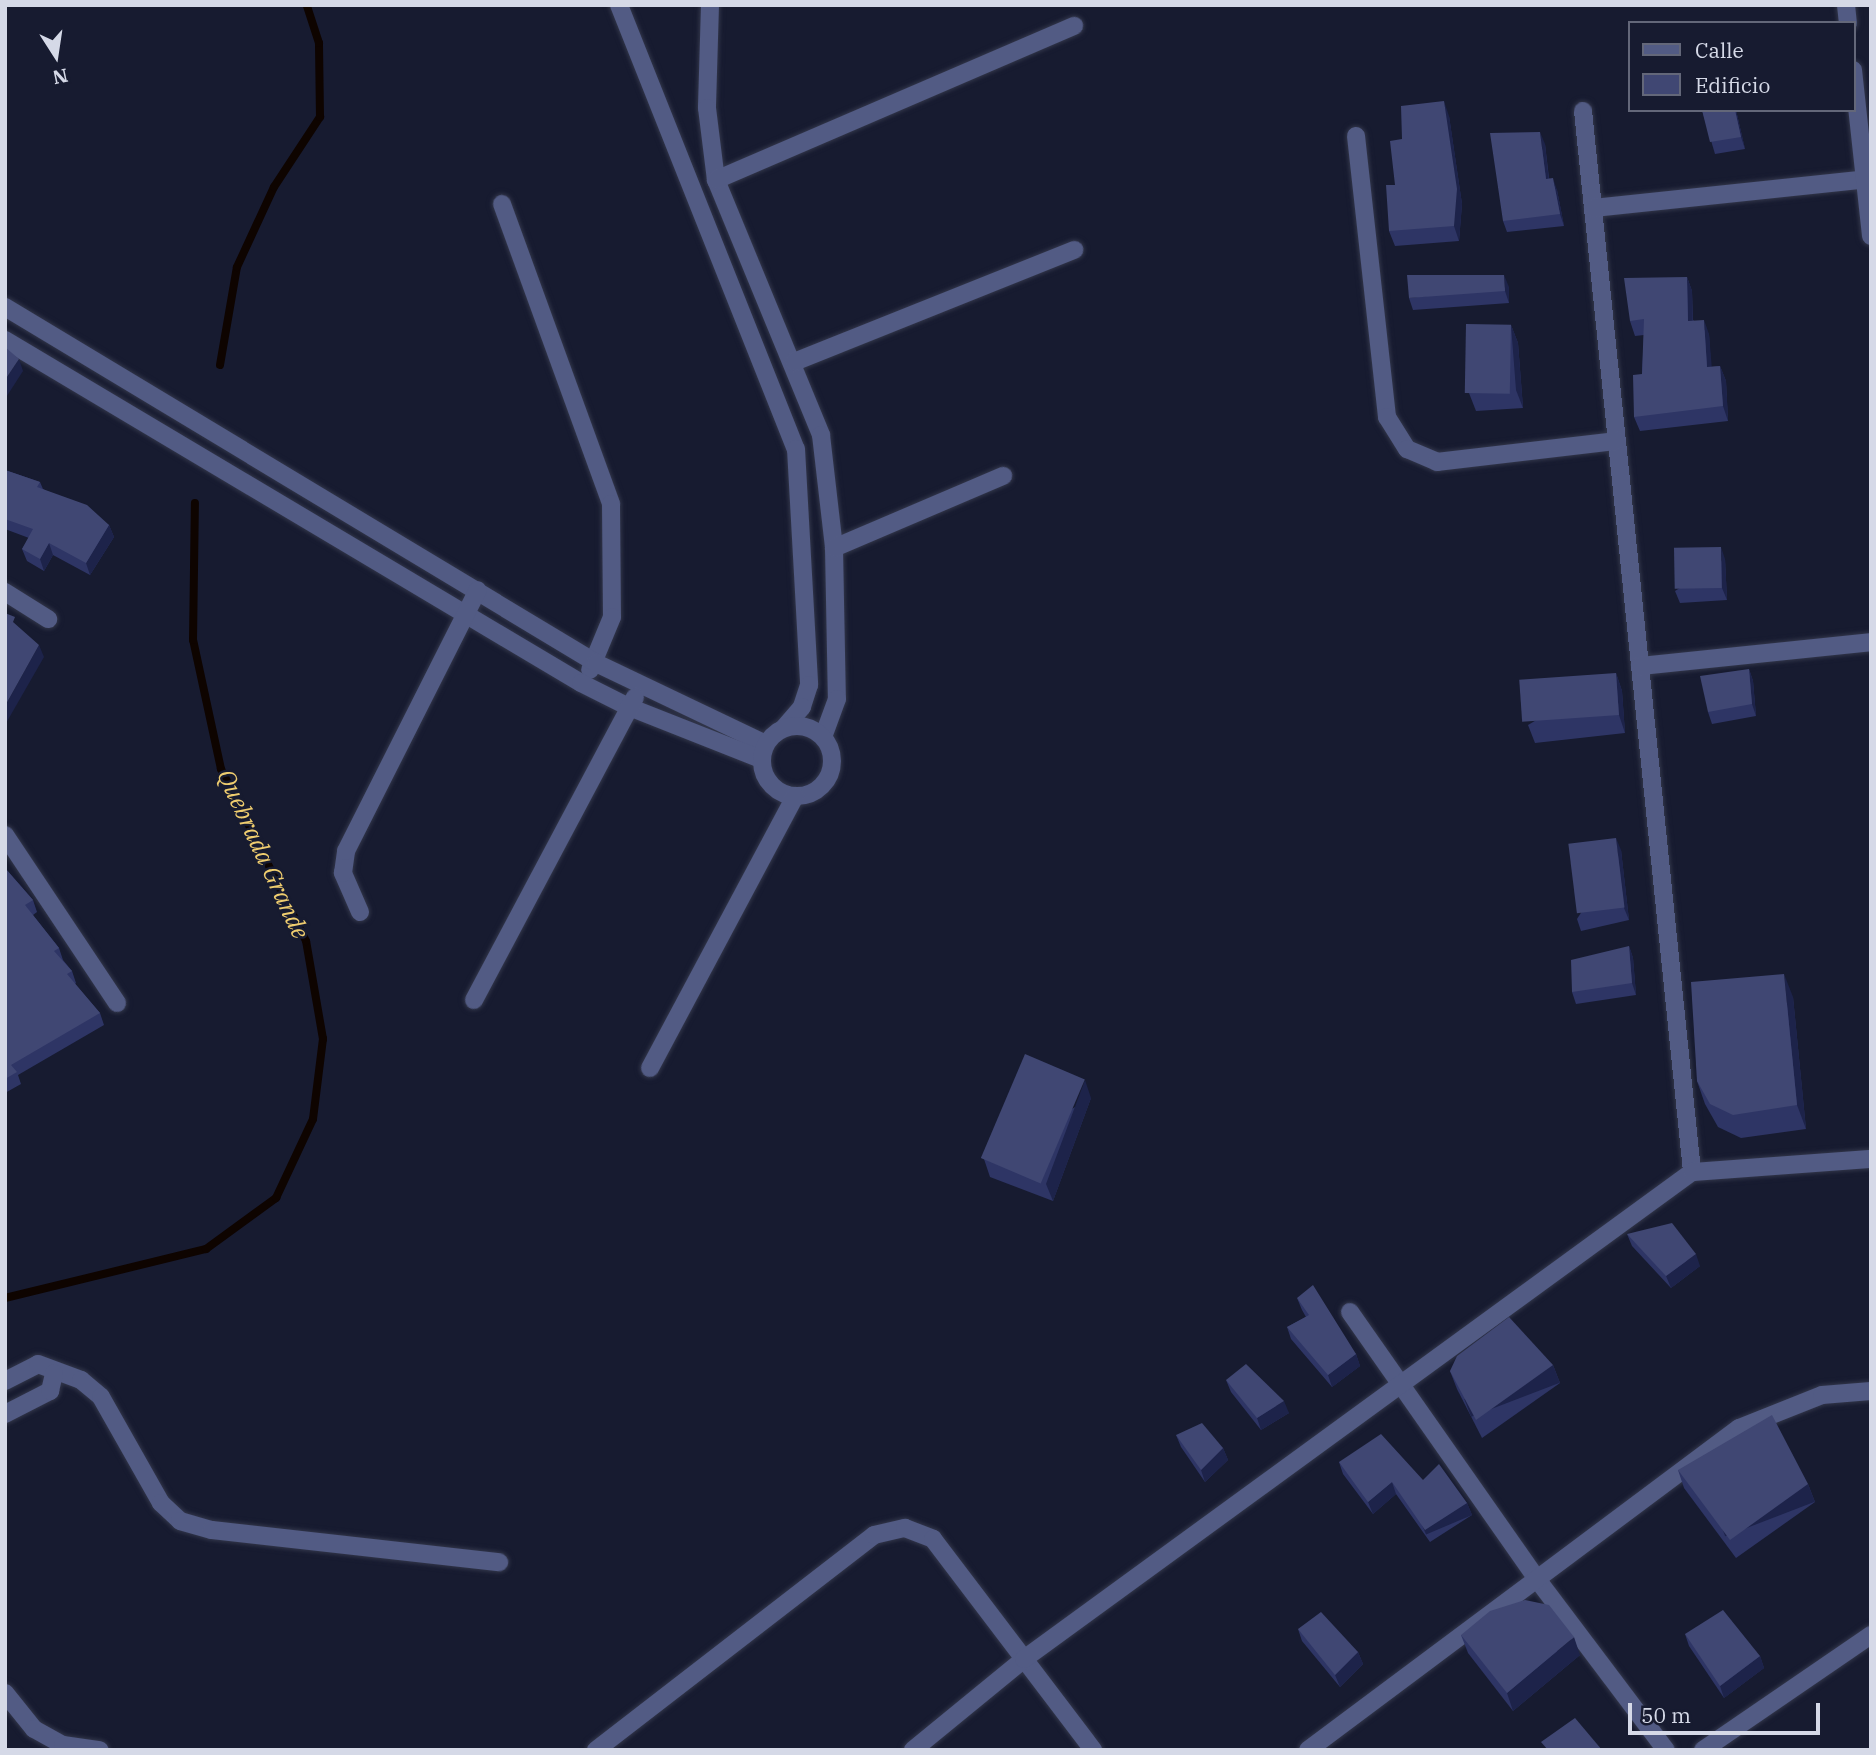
<!DOCTYPE html>
<style>
body{margin:0}
#map{position:relative;width:1876px;height:1755px;overflow:hidden;background:#171b30;font-family:"IBM Plex Serif",serif}
div>[style]{position:absolute}
.stream>*{height:8px;margin:-4px;padding:0 4px;transform-origin:4px;border-radius:4px;background:#0e0400}
.roads{filter:drop-shadow(0 0 2px #32364a) drop-shadow(0 0 2px #32364a)}
.minor>*{height:18px;margin:-9px;padding:0 9px;transform-origin:9px;border-radius:9px;background:#525b84}
.minor>.ring{margin:-9px;padding:0;box-sizing:content-box;background:none;border:18px solid #525b84;border-radius:50%}
.tertiary>*{height:18px;margin:-9px;padding:0 9px;transform-origin:9px;border-radius:9px;background:#525b84}
.wall>*{inset:0;background:#2e3565}
.shaded-wall>*{inset:0;background:#1d234a;transform-origin:0 0}
.building>*{inset:0;background:#404773;transform-origin:0 0}
span{translate:-50% -50%;white-space:nowrap;text-align:center;line-height:1.15;-webkit-text-stroke:5px #171b30;paint-order:stroke}
.water-label{font-size:24px;color:#efcd6f;font-style:italic}
.frame{position:absolute;inset:0;border:7px solid #d5d9e7;pointer-events:none}
.legend{position:absolute;left:1628px;top:21px;width:228px;height:91px;box-sizing:border-box;background:#171b30;border:2px solid #636779;margin:0;padding:9px 12px;list-style:none;font-size:21px;color:#d5d9e7}
.legend li{display:flex;align-items:center;gap:14px;height:35px}
.legend b{width:35px;border:2px solid #636779}
.north{position:absolute;left:21px;top:21px;width:70px;height:70px;-webkit-text-stroke:5px #171b30;paint-order:stroke;rotate:168deg;font-size:19px;font-weight:700;line-height:28px;text-align:center;color:#d5d9e7}
.north::after{content:'';display:block;margin:auto;width:24px;height:32px;background:#d5d9e7;clip-path:polygon(50% 0,100% 100%,50% 72%,0 100%)}
.scale{position:absolute;left:1628px;top:1703px;width:192px;height:32px;box-sizing:border-box;border:4px solid #d5d9e7;border-top:0;padding-left:9px;font-size:21px;line-height:24px;white-space:nowrap;color:#d5d9e7;-webkit-text-stroke:5px #171b30;paint-order:stroke}
</style>
<div id="map">
<div class="stream">
<div style="left:220px;top:365px;width:99px;rotate:-80.2deg"></div>
<div style="left:237px;top:267px;width:88px;rotate:-65.2deg"></div>
<div style="left:274px;top:187px;width:84px;rotate:-56.7deg"></div>
<div style="left:320px;top:117px;width:74px;rotate:-90.8deg"></div>
<div style="left:319px;top:43px;width:40px;rotate:-108deg"></div>
<div style="left:5px;top:1298px;width:207px;rotate:-13.7deg"></div>
<div style="left:206px;top:1249px;width:87px;rotate:-36.1deg"></div>
<div style="left:276px;top:1198px;width:87px;rotate:-64.9deg"></div>
<div style="left:313px;top:1119px;width:81px;rotate:-82.9deg"></div>
<div style="left:323px;top:1039px;width:99px;rotate:-99.8deg"></div>
<div style="left:306px;top:941px;width:192px;rotate:-116.3deg"></div>
<div style="left:221px;top:769px;width:132px;rotate:-102.2deg"></div>
<div style="left:193px;top:640px;width:137px;rotate:-89.2deg"></div>
</div>
<div class="roads">
<div class="minor">
<div style="left:619px;top:5px;width:478px;rotate:68.3deg"></div>
<div style="left:796px;top:449px;width:236px;rotate:86.8deg"></div>
<div style="left:809px;top:685px;width:23px;rotate:108deg"></div>
<div style="left:802px;top:707px;width:28px;rotate:131deg"></div>
<div style="left:710px;top:5px;width:103px;rotate:91.7deg"></div>
<div style="left:707px;top:108px;width:73px;rotate:82.9deg"></div>
<div style="left:716px;top:180px;width:276px;rotate:67.6deg"></div>
<div style="left:821px;top:435px;width:114px;rotate:83.4deg"></div>
<div style="left:834px;top:548px;width:151px;rotate:88.9deg"></div>
<div style="left:837px;top:699px;width:40px;rotate:110.2deg"></div>
<div style="left:1583px;top:111px;width:1067px;rotate:84.13deg"></div>
<div style="left:1356px;top:136px;width:283px;rotate:83.7deg"></div>
<div style="left:1387px;top:417px;width:38px;rotate:58deg"></div>
<div style="left:1407px;top:449px;width:33px;rotate:23deg"></div>
<div style="left:1437px;top:462px;width:181px;rotate:-6.7deg"></div>
<div style="left:716px;top:180px;width:390px;rotate:-23.3deg"></div>
<div style="left:502px;top:204px;width:319px;rotate:70deg"></div>
<div style="left:611px;top:504px;width:113px;rotate:89.5deg"></div>
<div style="left:612px;top:617px;width:57px;rotate:112.5deg"></div>
<div style="left:1593px;top:208px;width:280px;rotate:-6deg"></div>
<div style="left:5px;top:307px;width:690px;rotate:31.06deg"></div>
<div style="left:596px;top:663px;width:188px;rotate:25.5deg"></div>
<div style="left:5px;top:340px;width:670px;rotate:30.77deg"></div>
<div style="left:581px;top:683px;width:54px;rotate:26.6deg"></div>
<div style="left:629px;top:707px;width:142px;rotate:21.5deg"></div>
<div style="left:794px;top:362px;width:302px;rotate:-21.8deg"></div>
<div style="left:834px;top:548px;width:184px;rotate:-23.1deg"></div>
<div style="left:5px;top:592px;width:51px;rotate:32.1deg"></div>
<div style="left:1640px;top:666px;width:232px;rotate:-5.9deg"></div>
<div class="ring" style="left:762px;top:726px;width:52px;height:52px"></div>
<div style="left:5px;top:835px;width:202px;rotate:56.3deg"></div>
<div style="left:360px;top:912px;width:43px;rotate:-113.6deg"></div>
<div style="left:343px;top:873px;width:22px;rotate:-82deg"></div>
<div style="left:346px;top:851px;width:292px;rotate:-63.2deg"></div>
<div style="left:474px;top:1000px;width:343px;rotate:-62deg"></div>
<div style="left:650px;top:1068px;width:308px;rotate:-61.9deg"></div>
<div style="left:1350px;top:1312px;width:326px;rotate:55deg"></div>
<div style="left:1537px;top:1579px;width:214px;rotate:53deg"></div>
<div style="left:5px;top:1381px;width:37px;rotate:-27deg"></div>
<div style="left:38px;top:1364px;width:46px;rotate:20.4deg"></div>
<div style="left:81px;top:1380px;width:26px;rotate:40deg"></div>
<div style="left:101px;top:1397px;width:122px;rotate:60.5deg"></div>
<div style="left:161px;top:1503px;width:26px;rotate:43deg"></div>
<div style="left:180px;top:1521px;width:33px;rotate:16deg"></div>
<div style="left:212px;top:1530px;width:289px;rotate:6.4deg"></div>
<div style="left:5px;top:1414px;width:51px;rotate:-27.1deg"></div>
<div style="left:50px;top:1391px;width:18px;rotate:-77deg"></div>
<div style="left:5px;top:1693px;width:46px;rotate:51.1deg"></div>
<div style="left:34px;top:1729px;width:33px;rotate:29deg"></div>
<div style="left:63px;top:1745px;width:37px;rotate:8deg"></div>
<div style="left:596px;top:1750px;width:351px;rotate:-37.7deg"></div>
<div style="left:874px;top:1535px;width:32px;rotate:-13deg"></div>
<div style="left:905px;top:1528px;width:30px;rotate:21deg"></div>
<div style="left:933px;top:1539px;width:265px;rotate:52.8deg"></div>
<div style="left:913px;top:1750px;width:144px;rotate:-39.3deg"></div>
<div style="left:1024px;top:1659px;width:827px;rotate:-36.09deg"></div>
<div style="left:1692px;top:1172px;width:179px;rotate:-4.2deg"></div>
<div style="left:1308px;top:1750px;width:538px;rotate:-36.76deg"></div>
<div style="left:1739px;top:1428px;width:89px;rotate:-21.7deg"></div>
<div style="left:1822px;top:1395px;width:49px;rotate:-4.7deg"></div>
<div style="left:1703px;top:1750px;width:204px;rotate:-34.4deg"></div>
</div>
<div class="tertiary">
<div style="left:1846px;top:5px;width:18px;rotate:84deg"></div>
<div style="left:1853px;top:70px;width:167px;rotate:83.8deg"></div>
</div>
</div>
<div class="wall">
<div style="clip-path:polygon(1702px 110px,1736px 110px,1745px 149px,1715px 154px)"></div>
<div style="clip-path:polygon(1449px 116px,1462px 204px,1459px 241px,1395px 246px,1389px 231px,1402px 139px)"></div>
<div style="clip-path:polygon(1545px 144px,1549px 178px,1557px 190px,1564px 226px,1507px 232px,1503px 221px)"></div>
<div style="clip-path:polygon(1687px 277px,1692px 291px,1693px 320px,1709px 334px,1711px 367px,1720px 366px,1726px 381px,1728px 421px,1640px 431px,1634px 417px,1642px 374px,1644px 335px,1635px 336px,1630px 321px)"></div>
<div style="clip-path:polygon(1509px 287px,1509px 303px,1413px 310px,1409px 298px)"></div>
<div style="clip-path:polygon(1511px 325px,1518px 343px,1523px 408px,1476px 411px,1469px 393px)"></div>
<div style="clip-path:polygon(5px 470px,40px 482px,43px 489px,109px 525px,114px 537px,90px 575px,53px 555px,44px 571px,27px 561px,22px 549px,29px 538px,5px 529px)"></div>
<div style="clip-path:polygon(1725px 559px,1727px 600px,1680px 603px,1675px 591px)"></div>
<div style="clip-path:polygon(1749px 669px,1753px 681px,1756px 716px,1712px 724px,1708px 712px)"></div>
<div style="clip-path:polygon(1616px 673px,1622px 691px,1625px 733px,1535px 743px,1528px 725px)"></div>
<div style="clip-path:polygon(1621px 850px,1629px 920px,1581px 931px,1577px 919px)"></div>
<div style="clip-path:polygon(5px 868px,33px 900px,37px 912px,33px 915px,59px 948px,63px 960px,72px 971px,76px 983px,75px 984px,100px 1013px,104px 1025px,18px 1075px,21px 1084px,5px 1093px)"></div>
<div style="clip-path:polygon(1629px 946px,1633px 958px,1636px 995px,1576px 1004px,1572px 992px)"></div>
<div style="clip-path:polygon(1793px 997px,1806px 1129px,1741px 1138px,1718px 1127px,1705px 1104px,1697px 1081px)"></div>
<div style="clip-path:polygon(1091px 1098px,1053px 1201px,990px 1177px,984px 1159px)"></div>
<div style="clip-path:polygon(1627px 1234px,1700px 1266px,1671px 1288px,1632px 1246px)"></div>
<div style="clip-path:polygon(1297px 1298px,1356px 1354px,1360px 1366px,1332px 1387px,1291px 1339px,1287px 1327px,1306px 1317px,1302px 1310px)"></div>
<div style="clip-path:polygon(1553px 1365px,1560px 1383px,1482px 1438px,1457px 1389px,1450px 1371px)"></div>
<div style="clip-path:polygon(1226px 1380px,1289px 1413px,1261px 1430px,1231px 1392px)"></div>
<div style="clip-path:polygon(1176px 1435px,1223px 1448px,1228px 1460px,1205px 1482px,1181px 1447px)"></div>
<div style="clip-path:polygon(1339px 1462px,1423px 1480px,1467px 1503px,1472px 1515px,1430px 1542px,1396px 1494px,1373px 1514px,1343px 1474px)"></div>
<div style="clip-path:polygon(1678px 1470px,1808px 1484px,1815px 1502px,1736px 1558px,1684px 1488px)"></div>
<div style="clip-path:polygon(1298px 1629px,1358px 1652px,1363px 1664px,1340px 1687px,1302px 1641px)"></div>
<div style="clip-path:polygon(1685px 1634px,1760px 1656px,1764px 1668px,1724px 1698px,1689px 1646px)"></div>
<div style="clip-path:polygon(1461px 1635px,1580px 1655px,1513px 1711px,1468px 1653px)"></div>
</div>
<div class="shaded-wall">
<div style="clip-path:polygon(1444px 101px,1449px 116px,1462px 204px,1459px 241px,1454px 226px)"></div>
<div style="clip-path:polygon(1735px 110px,1736px 110px,1745px 149px,1741px 137px)"></div>
<div style="clip-path:polygon(1540px 132px,1545px 144px,1550px 191px,1546px 179px)"></div>
<div style="clip-path:polygon(1553px 178px,1557px 190px,1564px 226px,1560px 214px)"></div>
<div style="clip-path:polygon(1504px 275px,1509px 287px,1509px 303px,1505px 291px)"></div>
<div style="clip-path:polygon(1687px 277px,1692px 291px,1693px 335px,1688px 321px)"></div>
<div style="clip-path:polygon(1704px 320px,1709px 334px,1713px 382px,1707px 367px)"></div>
<div style="clip-path:polygon(1511px 325px,1518px 343px,1523px 408px,1516px 390px)"></div>
<div style="clip-path:polygon(19px 359px,23px 371px,5px 399px,5px 380px)"></div>
<div style="clip-path:polygon(1720px 366px,1726px 381px,1728px 421px,1723px 406px)"></div>
<div style="clip-path:polygon(109px 525px,114px 537px,90px 575px,86px 563px)"></div>
<div style="clip-path:polygon(49px 543px,53px 555px,44px 571px,40px 559px)"></div>
<div style="clip-path:polygon(1721px 547px,1725px 559px,1727px 600px,1722px 588px)"></div>
<div style="clip-path:polygon(39px 645px,44px 657px,5px 725px,5px 706px)"></div>
<div style="clip-path:polygon(1749px 669px,1753px 681px,1756px 716px,1752px 704px)"></div>
<div style="clip-path:polygon(1616px 673px,1622px 691px,1625px 733px,1619px 715px)"></div>
<div style="clip-path:polygon(1616px 838px,1621px 850px,1629px 920px,1624px 908px)"></div>
<div style="clip-path:polygon(1629px 946px,1633px 958px,1636px 995px,1632px 983px)"></div>
<div style="clip-path:polygon(1784px 974px,1793px 997px,1806px 1129px,1797px 1105px)"></div>
<div style="clip-path:polygon(1085px 1080px,1091px 1098px,1053px 1201px,1046px 1184px)"></div>
<div style="clip-path:polygon(1696px 1254px,1700px 1266px,1671px 1288px,1666px 1276px)"></div>
<div style="clip-path:polygon(1356px 1354px,1360px 1366px,1332px 1387px,1328px 1375px)"></div>
<div style="left:1553px;top:1365px;width:19px;height:95px;rotate:69deg"></div>
<div style="clip-path:polygon(1284px 1401px,1289px 1413px,1261px 1430px,1257px 1418px)"></div>
<div style="clip-path:polygon(1223px 1448px,1228px 1460px,1205px 1482px,1201px 1470px)"></div>
<div style="clip-path:polygon(1392px 1482px,1396px 1494px,1373px 1514px,1368px 1502px)"></div>
<div style="left:1808px;top:1484px;width:19px;height:96px;rotate:69deg"></div>
<div style="left:1467px;top:1503px;width:13px;height:50px;rotate:67deg"></div>
<div style="clip-path:polygon(1574px 1637px,1580px 1655px,1513px 1711px,1507px 1693px)"></div>
<div style="clip-path:polygon(1358px 1652px,1363px 1664px,1340px 1687px,1335px 1675px)"></div>
<div style="clip-path:polygon(1760px 1656px,1764px 1668px,1724px 1698px,1720px 1686px)"></div>
</div>
<div class="building">
<div style="clip-path:polygon(1444px 101px,1457px 189px,1454px 226px,1389px 231px,1386px 185px,1395px 185px,1390px 141px,1402px 139px,1401px 106px)"></div>
<div style="clip-path:polygon(1702px 110px,1735px 110px,1741px 137px,1710px 142px)"></div>
<div style="clip-path:polygon(1540px 132px,1546px 179px,1553px 178px,1560px 214px,1503px 221px,1490px 133px)"></div>
<div style="clip-path:polygon(1407px 275px,1504px 275px,1505px 291px,1409px 298px)"></div>
<div style="clip-path:polygon(1687px 277px,1688px 321px,1704px 320px,1707px 367px,1720px 366px,1723px 406px,1634px 417px,1633px 375px,1642px 374px,1644px 319px,1630px 321px,1624px 278px)"></div>
<div style="left:1466px;top:324px;width:45px;height:69px;rotate:1deg"></div>
<div style="clip-path:polygon(5px 347px,19px 359px,5px 380px)"></div>
<div style="clip-path:polygon(5px 470px,40px 482px,37px 487px,87px 505px,109px 525px,86px 563px,49px 543px,40px 559px,22px 549px,33px 529px,5px 519px)"></div>
<div style="left:1721px;top:547px;width:41px;height:47px;rotate:89deg"></div>
<div style="clip-path:polygon(5px 613px,15px 617px,13px 622px,39px 645px,5px 706px)"></div>
<div style="clip-path:polygon(1749px 669px,1752px 704px,1708px 712px,1700px 676px)"></div>
<div style="left:1616px;top:673px;width:42px;height:97px;rotate:86deg"></div>
<div style="left:1616px;top:838px;width:70px;height:48px;rotate:83deg"></div>
<div style="clip-path:polygon(5px 868px,33px 900px,25px 905px,59px 948px,54px 951px,72px 971px,67px 974px,100px 1013px,11px 1065px,17px 1072px,5px 1079px)"></div>
<div style="clip-path:polygon(1629px 946px,1632px 983px,1572px 992px,1571px 960px)"></div>
<div style="clip-path:polygon(1784px 974px,1797px 1105px,1733px 1115px,1710px 1104px,1697px 1081px,1691px 982px)"></div>
<div style="left:1025px;top:1054px;width:65px;height:113px;rotate:23deg"></div>
<div style="clip-path:polygon(1672px 1223px,1696px 1254px,1666px 1276px,1627px 1234px)"></div>
<div style="clip-path:polygon(1313px 1285px,1356px 1354px,1328px 1375px,1287px 1327px,1309px 1315px,1297px 1298px)"></div>
<div style="clip-path:polygon(1509px 1317px,1553px 1365px,1476px 1420px,1450px 1371px,1457px 1356px)"></div>
<div style="clip-path:polygon(1246px 1364px,1284px 1401px,1257px 1418px,1226px 1380px)"></div>
<div style="clip-path:polygon(1772px 1415px,1808px 1484px,1730px 1540px,1678px 1470px)"></div>
<div style="clip-path:polygon(1202px 1423px,1223px 1448px,1201px 1470px,1176px 1435px)"></div>
<div style="clip-path:polygon(1381px 1434px,1423px 1480px,1439px 1464px,1467px 1503px,1425px 1530px,1392px 1482px,1368px 1502px,1339px 1462px)"></div>
<div style="clip-path:polygon(1525px 1600px,1549px 1605px,1574px 1637px,1507px 1693px,1461px 1635px,1490px 1611px)"></div>
<div style="clip-path:polygon(1723px 1610px,1760px 1656px,1720px 1686px,1685px 1634px)"></div>
<div style="clip-path:polygon(1321px 1612px,1358px 1652px,1335px 1675px,1298px 1629px)"></div>
<div style="clip-path:polygon(1575px 1718px,1602px 1750px,1548px 1750px,1541px 1742px)"></div>
</div>
<div class="water-label">
<span style="left:263px;top:854px;rotate:65deg">Quebrada Grande</span>
</div>
<div class="frame"></div>
<ul class="legend">
<li><b style="height:9px;background:#525b84"></b>Calle</li>
<li><b style="height:19px;background:#404773"></b>Edificio</li>
</ul>
<div class="north">N</div>
<div class="scale">50 m</div>
</div>
